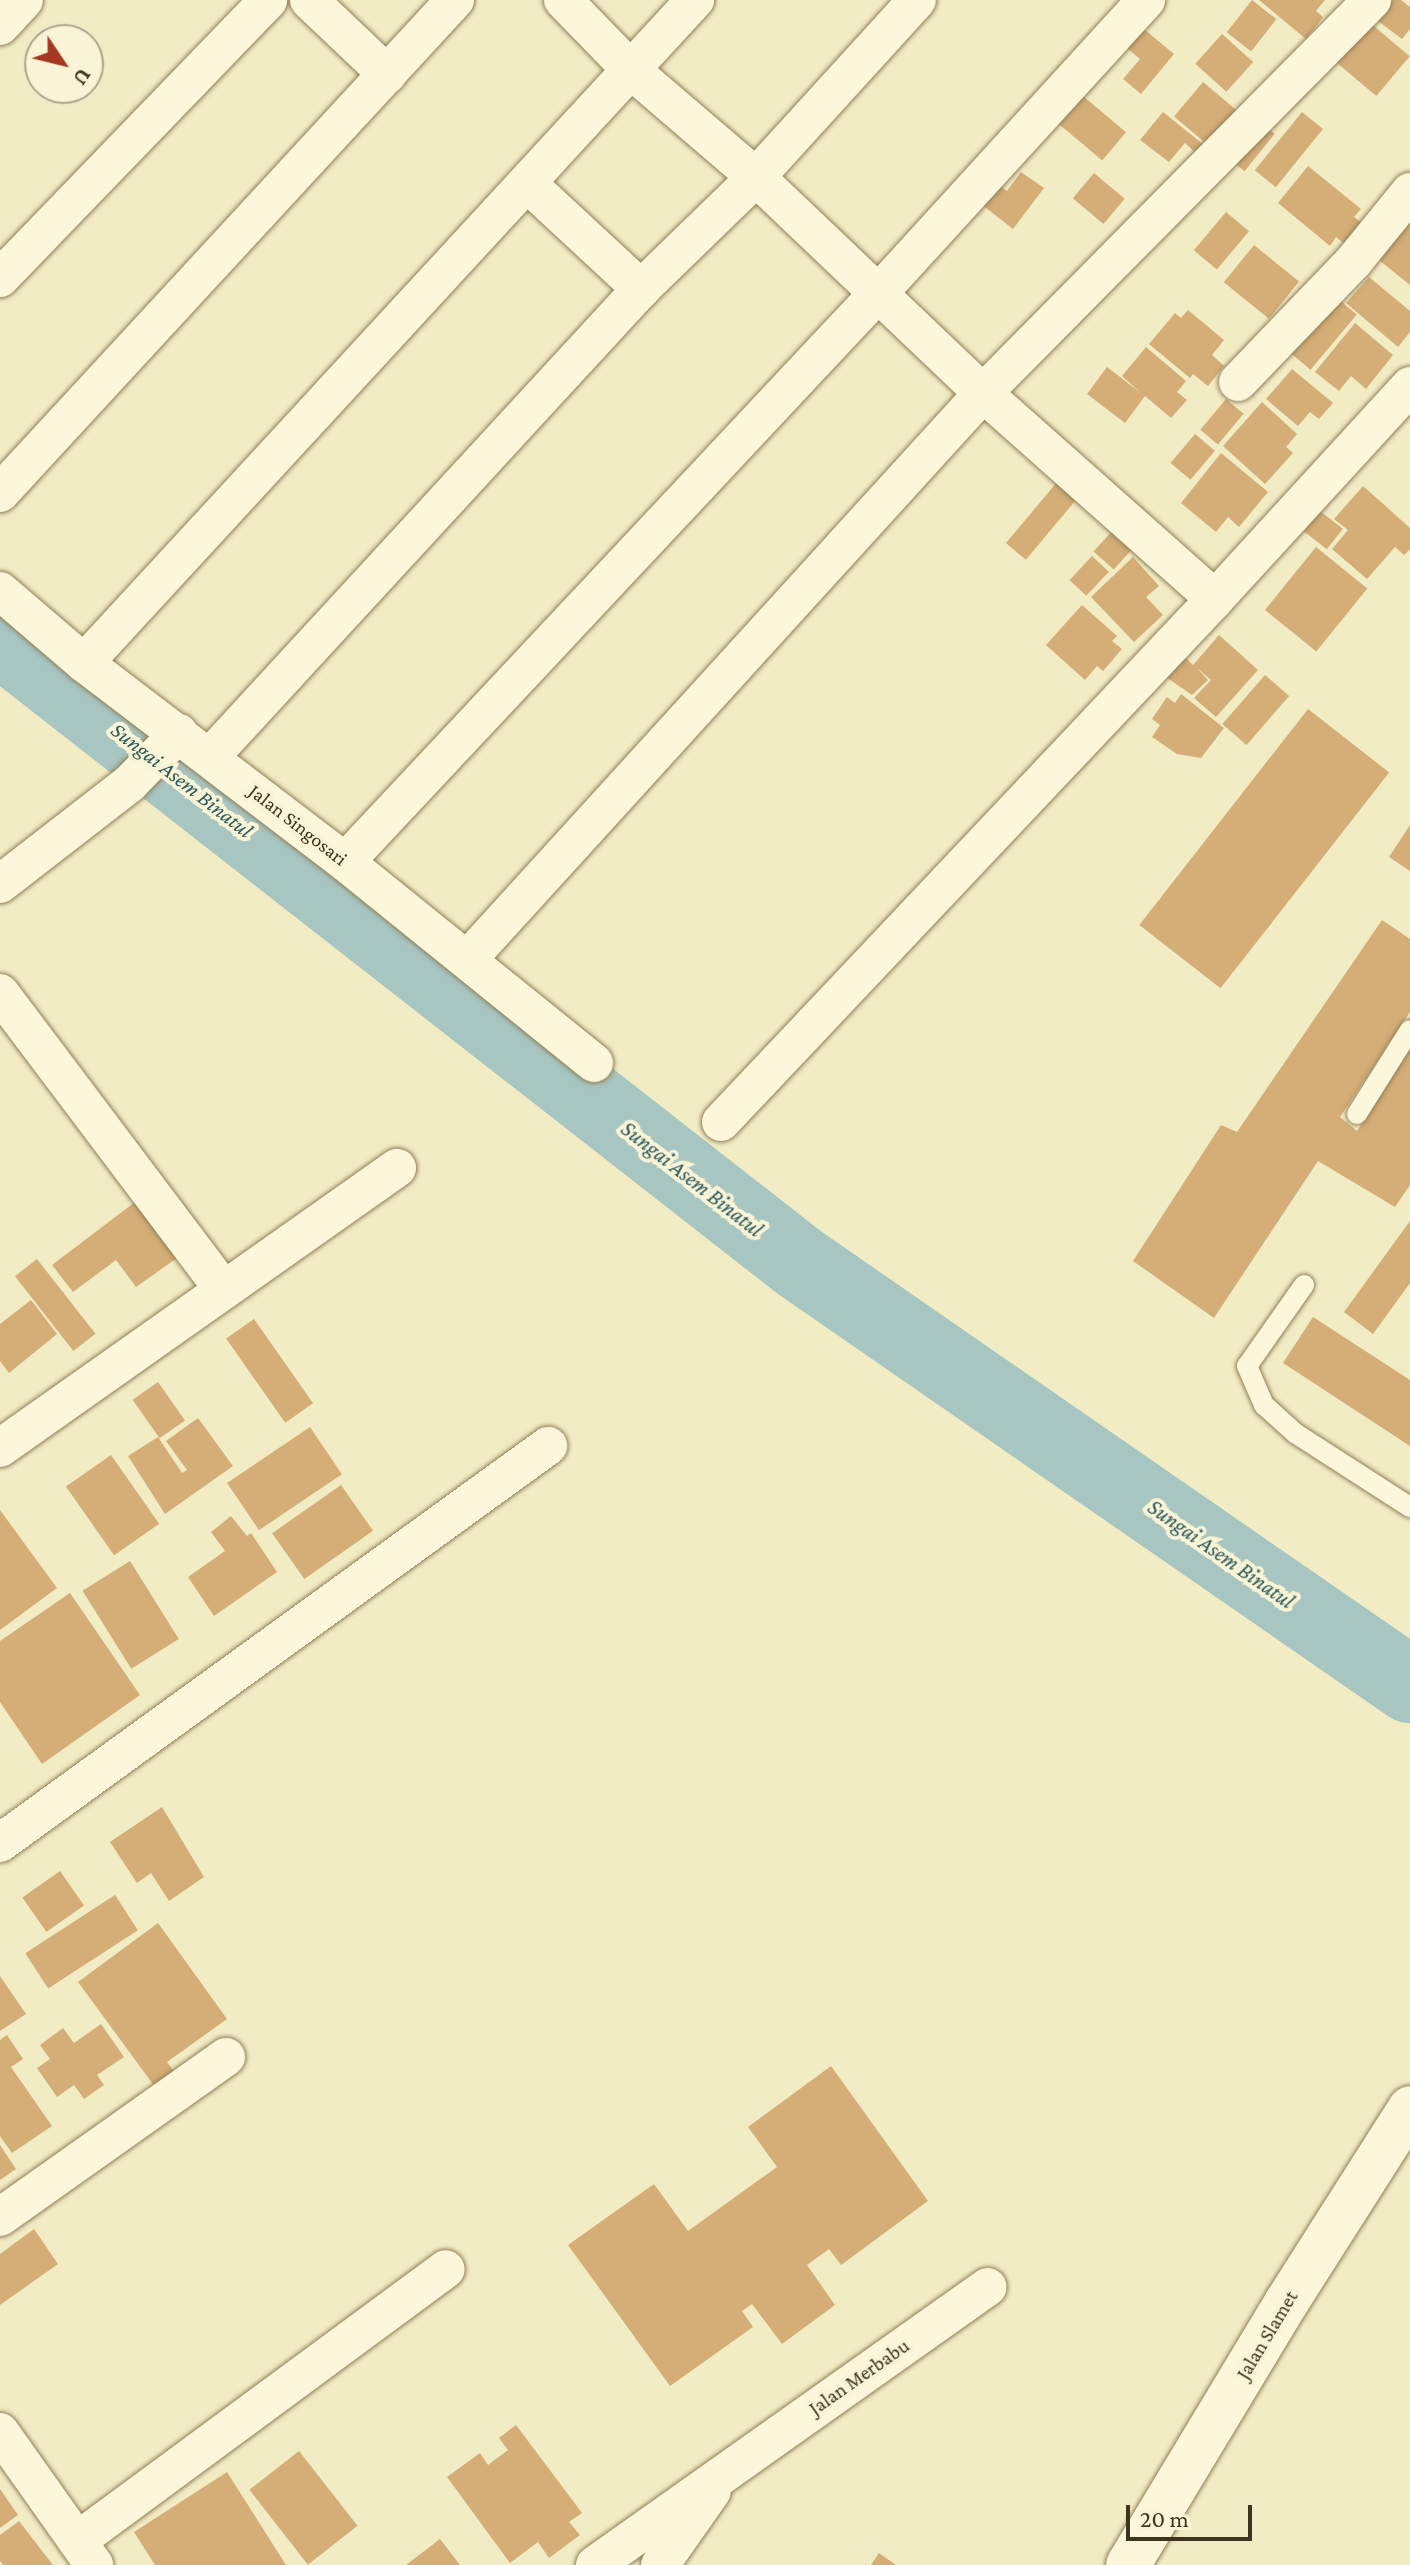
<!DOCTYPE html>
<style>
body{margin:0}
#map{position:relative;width:1410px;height:2565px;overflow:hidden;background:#f2ecc5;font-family:"Crimson Pro",serif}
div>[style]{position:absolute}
.river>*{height:76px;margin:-38px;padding:0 38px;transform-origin:38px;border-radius:38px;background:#a7c5c1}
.building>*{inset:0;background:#d4ad77;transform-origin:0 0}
.roads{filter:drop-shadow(0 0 2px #907f59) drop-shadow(0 0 2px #907f59)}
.lane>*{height:20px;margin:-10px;padding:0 10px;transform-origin:10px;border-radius:10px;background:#fcf7da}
.street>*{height:38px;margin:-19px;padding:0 19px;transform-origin:19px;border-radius:19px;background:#fcf7da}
.secondary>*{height:44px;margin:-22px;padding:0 22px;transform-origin:22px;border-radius:22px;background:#fcf7da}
span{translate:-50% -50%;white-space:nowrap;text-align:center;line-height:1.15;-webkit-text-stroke:8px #f9f4d5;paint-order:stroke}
.street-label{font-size:20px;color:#3e331e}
.water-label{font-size:22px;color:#2c5a5f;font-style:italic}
.north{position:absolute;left:24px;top:24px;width:80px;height:80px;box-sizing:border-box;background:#f9f4d5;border:2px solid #aea78c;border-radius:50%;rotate:125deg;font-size:22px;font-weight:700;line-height:32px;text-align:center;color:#3e331e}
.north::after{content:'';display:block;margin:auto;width:28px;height:36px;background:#a53723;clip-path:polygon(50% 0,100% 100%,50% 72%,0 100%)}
.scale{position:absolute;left:1126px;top:2505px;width:126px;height:36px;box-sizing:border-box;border:4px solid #3e331e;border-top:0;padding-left:10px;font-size:24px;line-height:28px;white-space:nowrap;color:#3e331e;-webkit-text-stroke:6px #f9f4d5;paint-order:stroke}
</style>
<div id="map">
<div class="river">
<div style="left:0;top:638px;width:1015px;rotate:38deg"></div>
<div style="left:800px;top:1263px;width:742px;rotate:34.68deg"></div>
</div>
<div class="building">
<div style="left:1252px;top:0;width:31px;height:41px;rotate:38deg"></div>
<div style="clip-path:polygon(1259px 0,1325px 0,1316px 11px,1323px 17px,1306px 39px)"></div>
<div style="clip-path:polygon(1393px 0,1401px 0,1410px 7px,1410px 29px,1402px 39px,1378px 21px)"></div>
<div style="left:1363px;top:17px;width:61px;height:52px;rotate:40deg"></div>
<div style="clip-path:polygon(1139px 25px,1174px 54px,1141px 94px,1123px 79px,1140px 59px,1122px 44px)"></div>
<div style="left:1222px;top:34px;width:42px;height:40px;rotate:42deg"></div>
<div style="left:1203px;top:82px;width:45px;height:45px;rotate:40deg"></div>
<div style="left:1077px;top:91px;width:64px;height:37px;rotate:40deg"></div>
<div style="clip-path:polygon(1163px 112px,1204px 145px,1197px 154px,1185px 143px,1169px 162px,1140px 140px)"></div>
<div style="left:1302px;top:112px;width:27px;height:75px;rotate:39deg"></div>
<div style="left:1260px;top:122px;width:19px;height:48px;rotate:39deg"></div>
<div style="clip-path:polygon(1308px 166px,1361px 209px,1354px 217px,1363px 224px,1346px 245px,1336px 237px,1330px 246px,1278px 203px)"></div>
<div style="clip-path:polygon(1021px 172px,1044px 188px,1013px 229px,977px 201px,993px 181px,1007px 191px)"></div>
<div style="left:1094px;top:173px;width:40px;height:33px;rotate:40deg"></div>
<div style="left:1226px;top:212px;width:30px;height:50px;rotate:40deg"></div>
<div style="clip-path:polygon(1410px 223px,1410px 285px,1379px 260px)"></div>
<div style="left:1254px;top:245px;width:58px;height:48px;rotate:39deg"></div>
<div style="clip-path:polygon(1369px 277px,1410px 311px,1410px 332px,1398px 347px,1346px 303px)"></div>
<div style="left:1330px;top:292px;width:35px;height:72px;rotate:40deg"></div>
<div style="clip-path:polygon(1188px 310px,1224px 340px,1212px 355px,1224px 366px,1208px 386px,1193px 374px,1190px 378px,1149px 344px,1175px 313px,1181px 318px)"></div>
<div style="clip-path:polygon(1355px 323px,1393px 355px,1366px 389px,1351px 376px,1339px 391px,1315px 372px)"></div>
<div style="clip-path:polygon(1146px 347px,1186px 381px,1177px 392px,1187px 400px,1171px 418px,1145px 396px,1125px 423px,1087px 394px,1107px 367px,1141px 393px,1122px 376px)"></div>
<div style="clip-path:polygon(1292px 369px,1333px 403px,1319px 419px,1310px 412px,1298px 426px,1266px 399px)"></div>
<div style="left:1226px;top:399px;width:23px;height:40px;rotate:40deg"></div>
<div style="clip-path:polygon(1262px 402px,1297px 434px,1286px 447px,1293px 453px,1265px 484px,1223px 446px)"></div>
<div style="left:1195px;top:434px;width:26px;height:38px;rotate:40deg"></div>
<div style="clip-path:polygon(1221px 453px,1268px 492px,1239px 527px,1228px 517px,1216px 532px,1181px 503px)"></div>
<div style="left:1058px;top:481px;width:26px;height:81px;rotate:40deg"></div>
<div style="clip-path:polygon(1363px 486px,1410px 528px,1410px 549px,1404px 555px,1395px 547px,1367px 579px,1332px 549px,1348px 530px,1334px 519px)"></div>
<div style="left:1320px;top:511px;width:29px;height:26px;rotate:38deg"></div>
<div style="left:1113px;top:530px;width:27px;height:29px;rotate:42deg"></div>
<div style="left:1316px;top:547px;width:66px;height:81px;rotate:39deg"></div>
<div style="left:1092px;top:556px;width:23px;height:33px;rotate:43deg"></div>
<div style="clip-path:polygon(1133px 557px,1159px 586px,1146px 597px,1163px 615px,1134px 642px,1091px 597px)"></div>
<div style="clip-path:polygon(1082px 605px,1117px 636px,1112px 641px,1122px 649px,1103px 671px,1097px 666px,1085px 680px,1046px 645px)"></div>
<div style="clip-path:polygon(1219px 635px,1258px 670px,1216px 717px,1194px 698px,1211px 680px,1197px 668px,1208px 680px,1192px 695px,1166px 677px,1184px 656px,1193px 665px)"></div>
<div style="left:1265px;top:675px;width:32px;height:65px;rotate:41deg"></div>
<div style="clip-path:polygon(1181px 694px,1224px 728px,1201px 758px,1177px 754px,1152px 737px,1160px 725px,1152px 719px,1167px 697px,1175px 703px)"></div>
<div style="left:1308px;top:709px;width:103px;height:274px;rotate:38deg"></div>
<div style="clip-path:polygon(1410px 825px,1410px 871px,1389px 857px)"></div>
<div style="clip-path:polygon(1382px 920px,1410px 939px,1410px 1012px,1340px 1117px,1357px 1131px,1410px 1049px,1410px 1185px,1395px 1207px,1318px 1161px,1214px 1318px,1133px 1261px,1221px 1125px,1237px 1132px)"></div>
<div style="clip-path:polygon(135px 1202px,177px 1258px,136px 1287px,116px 1260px,73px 1292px,52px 1265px)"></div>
<div style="clip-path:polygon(1410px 1221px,1410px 1283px,1373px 1334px,1344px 1312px)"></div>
<div style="left:37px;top:1259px;width:95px;height:28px;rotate:52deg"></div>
<div style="clip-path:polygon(31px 1300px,57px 1334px,9px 1373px,0 1361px,0 1324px)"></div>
<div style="clip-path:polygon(1313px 1317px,1410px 1380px,1410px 1446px,1283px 1363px)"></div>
<div style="left:254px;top:1319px;width:103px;height:34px;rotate:55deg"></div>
<div style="left:158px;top:1382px;width:47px;height:31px;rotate:55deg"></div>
<div style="clip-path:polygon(198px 1418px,233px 1466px,165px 1514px,128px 1456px,158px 1437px,182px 1473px,187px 1470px,166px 1441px)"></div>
<div style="left:310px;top:1427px;width:57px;height:100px;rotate:56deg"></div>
<div style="left:111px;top:1455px;width:84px;height:55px;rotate:55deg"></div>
<div style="left:341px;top:1485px;width:56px;height:84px;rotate:55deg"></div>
<div style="clip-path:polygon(0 1510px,57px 1588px,0 1630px)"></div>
<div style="clip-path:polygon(231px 1516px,247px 1536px,251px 1533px,277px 1572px,214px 1616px,188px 1577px,225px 1551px,211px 1532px)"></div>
<div style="left:130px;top:1561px;width:92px;height:56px;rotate:58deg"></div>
<div style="clip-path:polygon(70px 1593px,140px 1695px,42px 1764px,0 1702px,0 1641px)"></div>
<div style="clip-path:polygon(162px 1807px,204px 1877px,169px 1901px,151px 1873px,137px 1883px,110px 1842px)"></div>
<div style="left:60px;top:1871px;width:42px;height:46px;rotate:55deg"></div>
<div style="left:115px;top:1895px;width:42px;height:107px;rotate:57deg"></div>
<div style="clip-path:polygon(158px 1923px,227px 2019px,167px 2062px,178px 2077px,158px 2091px,78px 1982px)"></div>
<div style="clip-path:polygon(0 1976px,26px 2014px,0 2031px)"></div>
<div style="clip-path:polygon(101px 2024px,124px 2057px,97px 2075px,104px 2085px,84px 2099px,74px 2085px,57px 2097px,37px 2068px,50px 2059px,40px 2045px,63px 2028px,74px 2043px)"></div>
<div style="clip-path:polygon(7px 2035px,23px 2059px,11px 2067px,52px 2126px,12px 2153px,0 2136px,0 2040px)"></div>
<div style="clip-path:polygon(831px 2066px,928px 2201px,841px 2265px,829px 2249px,807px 2265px,835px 2305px,782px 2344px,752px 2304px,742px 2311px,753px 2327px,670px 2386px,568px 2245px,654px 2184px,688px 2231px,777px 2167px,748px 2127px)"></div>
<div style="clip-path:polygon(0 2145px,16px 2169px,0 2180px)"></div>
<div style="clip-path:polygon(34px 2229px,58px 2264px,0 2305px,0 2254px)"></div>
<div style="clip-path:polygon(516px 2425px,582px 2513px,569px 2522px,580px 2535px,549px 2558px,538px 2542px,510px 2563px,447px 2477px,480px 2453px,488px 2465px,508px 2450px,499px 2438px)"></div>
<div style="left:299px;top:2451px;width:95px;height:63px;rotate:52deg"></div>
<div style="clip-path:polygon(227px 2472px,286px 2565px,155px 2565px,134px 2532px)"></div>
<div style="clip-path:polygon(0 2489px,18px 2515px,0 2528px)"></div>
<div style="clip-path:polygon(19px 2521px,53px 2565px,3px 2565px,0 2561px,0 2535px)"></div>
<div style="clip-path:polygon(440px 2539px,460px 2565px,406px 2565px)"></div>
<div style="clip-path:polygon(879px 2553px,896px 2565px,871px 2565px)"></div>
</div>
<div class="roads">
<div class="lane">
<div style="left:1357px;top:1114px;width:99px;rotate:-57.8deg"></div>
<div style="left:1304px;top:1285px;width:99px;rotate:125.1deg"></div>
<div style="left:1247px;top:1366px;width:43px;rotate:66.4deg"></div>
<div style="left:1264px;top:1405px;width:42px;rotate:42.1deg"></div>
<div style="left:1295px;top:1433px;width:137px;rotate:32.8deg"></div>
</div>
<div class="street">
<div style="left:309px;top:0;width:108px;rotate:43.5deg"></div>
<div style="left:563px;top:0;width:98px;rotate:45.8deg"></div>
<div style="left:631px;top:70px;width:165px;rotate:40.6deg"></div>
<div style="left:756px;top:177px;width:313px;rotate:43.6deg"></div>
<div style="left:983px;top:393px;width:310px;rotate:41.6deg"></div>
<div style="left:0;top:26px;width:35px;rotate:-47deg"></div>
<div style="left:527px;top:183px;width:156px;rotate:42.9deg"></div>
<div style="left:0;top:278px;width:386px;rotate:-46deg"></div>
<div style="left:1238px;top:382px;width:168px;rotate:-46.2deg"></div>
<div style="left:1354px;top:261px;width:89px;rotate:-50.9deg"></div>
<div style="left:0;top:493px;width:671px;rotate:-47.3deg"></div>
<div style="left:0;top:591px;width:111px;rotate:40.6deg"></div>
<div style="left:84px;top:663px;width:328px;rotate:37.3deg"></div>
<div style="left:345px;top:862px;width:320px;rotate:38.9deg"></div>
<div style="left:84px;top:663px;width:902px;rotate:-47.34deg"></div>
<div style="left:210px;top:757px;width:636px;rotate:-47.36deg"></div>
<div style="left:641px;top:289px;width:161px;rotate:-44.2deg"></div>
<div style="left:756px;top:177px;width:239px;rotate:-47.7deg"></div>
<div style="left:345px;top:862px;width:806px;rotate:-46.86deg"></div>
<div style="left:896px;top:274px;width:371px;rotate:-47.6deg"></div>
<div style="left:0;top:884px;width:165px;rotate:-37.8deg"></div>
<div style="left:130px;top:783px;width:70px;rotate:-45.6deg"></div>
<div style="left:468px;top:959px;width:765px;rotate:-47.7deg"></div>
<div style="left:983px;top:393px;width:553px;rotate:-45.29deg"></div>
<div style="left:0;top:993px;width:372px;rotate:53deg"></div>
<div style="left:721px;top:1122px;width:719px;rotate:-46.63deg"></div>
<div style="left:1215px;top:599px;width:289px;rotate:-47.5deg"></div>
<div style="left:0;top:1448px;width:486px;rotate:-35.2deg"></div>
<div style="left:0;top:1843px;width:677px;rotate:-35.92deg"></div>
<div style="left:0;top:2217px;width:277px;rotate:-35.3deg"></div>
<div style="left:0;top:2432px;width:163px;rotate:54.7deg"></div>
<div style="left:77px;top:2541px;width:458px;rotate:-36.4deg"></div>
<div style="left:595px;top:2565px;width:481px;rotate:-35.3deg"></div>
<div style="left:660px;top:2565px;width:90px;rotate:-54.9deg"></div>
</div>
<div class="secondary">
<div style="left:1128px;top:2565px;width:306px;rotate:-58.9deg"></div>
<div style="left:1286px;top:2303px;width:231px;rotate:-57.5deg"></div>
</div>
</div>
<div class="street-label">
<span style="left:298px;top:825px;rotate:38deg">Jalan Singosari</span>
<span style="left:1267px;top:2335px;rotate:-59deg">Jalan Slamet</span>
<span style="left:859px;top:2377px;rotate:-35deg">Jalan Merbabu</span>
</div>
<div class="water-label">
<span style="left:182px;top:780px;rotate:38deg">Sungai Asem Binatul</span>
<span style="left:692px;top:1179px;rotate:38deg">Sungai Asem Binatul</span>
<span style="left:1221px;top:1554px;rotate:35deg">Sungai Asem Binatul</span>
</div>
<div class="north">U</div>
<div class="scale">20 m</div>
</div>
